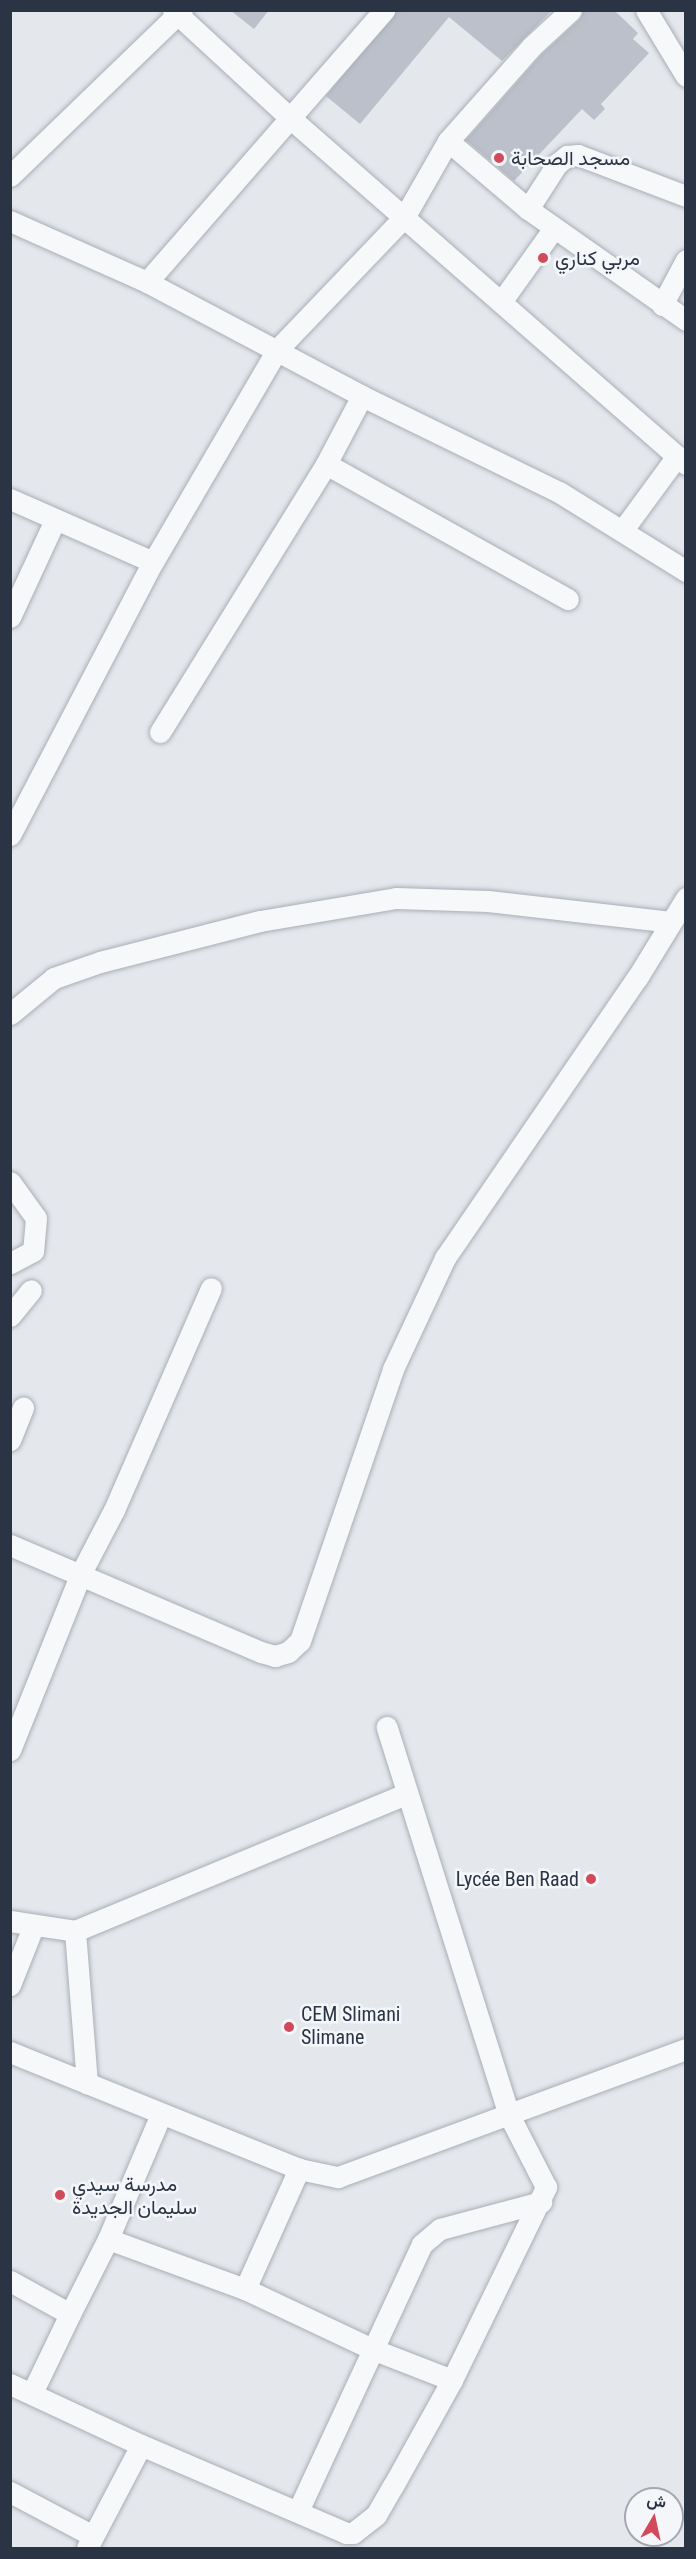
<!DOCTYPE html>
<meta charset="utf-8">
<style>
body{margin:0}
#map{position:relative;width:696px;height:2559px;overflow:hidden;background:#e4e7ec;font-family:"Roboto Condensed",Vazirmatn,sans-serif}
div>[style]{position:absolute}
.building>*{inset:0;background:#bbc0ca}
.roads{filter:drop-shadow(0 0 2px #a9aeb7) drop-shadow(0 0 2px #a9aeb7)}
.minor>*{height:21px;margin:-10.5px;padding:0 10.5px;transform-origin:10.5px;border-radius:10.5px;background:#f7f8fa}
.dots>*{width:16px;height:16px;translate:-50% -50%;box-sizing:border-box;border:3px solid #f4f6f9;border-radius:50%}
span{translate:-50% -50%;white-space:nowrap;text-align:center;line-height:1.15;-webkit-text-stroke:5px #f4f6f9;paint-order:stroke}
.poi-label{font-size:20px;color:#2b3445}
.left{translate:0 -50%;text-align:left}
.right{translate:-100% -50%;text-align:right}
.frame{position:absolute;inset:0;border:12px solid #2b3445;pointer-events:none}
.north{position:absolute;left:624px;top:2487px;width:60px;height:60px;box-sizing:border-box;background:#f4f6f9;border:2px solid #a4a8b1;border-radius:50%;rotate:9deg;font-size:16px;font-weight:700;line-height:24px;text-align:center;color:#2b3445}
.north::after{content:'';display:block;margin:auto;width:21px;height:27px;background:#d1495b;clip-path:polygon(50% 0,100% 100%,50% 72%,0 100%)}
</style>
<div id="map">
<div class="building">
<div style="clip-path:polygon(230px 10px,269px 10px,254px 29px)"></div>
<div style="clip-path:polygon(396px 10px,552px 10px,502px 61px,449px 17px,360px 124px,326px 96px)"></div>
<div style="clip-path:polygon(583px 10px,614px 10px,638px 33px,633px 39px,649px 53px,601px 104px,605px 109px,594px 120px,582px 109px,514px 181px,466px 140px,541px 55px,580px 19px)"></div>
</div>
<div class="roads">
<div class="minor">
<div style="left:173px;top:10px;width:158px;rotate:42.7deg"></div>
<div style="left:289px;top:117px;width:527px;rotate:41.16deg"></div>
<div style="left:646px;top:10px;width:77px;rotate:58.8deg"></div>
<div style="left:448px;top:141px;width:105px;rotate:40.4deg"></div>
<div style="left:528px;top:209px;width:193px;rotate:35.1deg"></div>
<div style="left:10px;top:176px;width:239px;rotate:-44deg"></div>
<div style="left:528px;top:209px;width:54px;rotate:-57.2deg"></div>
<div style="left:557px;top:164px;width:13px;rotate:-39deg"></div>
<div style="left:567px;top:156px;width:11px;rotate:-5deg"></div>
<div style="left:578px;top:155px;width:116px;rotate:20.8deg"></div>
<div style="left:10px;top:221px;width:150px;rotate:24deg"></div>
<div style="left:147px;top:282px;width:243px;rotate:27.9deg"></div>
<div style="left:362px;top:396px;width:219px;rotate:26deg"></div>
<div style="left:559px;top:492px;width:150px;rotate:31.9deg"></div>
<div style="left:147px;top:282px;width:361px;rotate:-48.9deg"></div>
<div style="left:501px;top:302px;width:91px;rotate:-54.4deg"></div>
<div style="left:662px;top:305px;width:51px;rotate:-61.9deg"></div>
<div style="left:326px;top:464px;width:277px;rotate:29.2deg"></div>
<div style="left:10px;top:499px;width:156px;rotate:23.8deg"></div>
<div style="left:622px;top:531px;width:93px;rotate:-53.7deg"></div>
<div style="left:10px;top:617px;width:107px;rotate:-65.1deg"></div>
<div style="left:160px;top:732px;width:315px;rotate:-58.2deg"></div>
<div style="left:326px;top:464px;width:77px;rotate:-62.1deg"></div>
<div style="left:10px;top:835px;width:308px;rotate:-62.4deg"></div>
<div style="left:153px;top:562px;width:246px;rotate:-59.7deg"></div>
<div style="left:277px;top:350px;width:185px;rotate:-46.3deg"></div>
<div style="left:405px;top:216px;width:86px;rotate:-60.2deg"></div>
<div style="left:448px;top:141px;width:127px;rotate:-48.5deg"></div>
<div style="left:532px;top:46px;width:53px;rotate:-42.7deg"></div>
<div style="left:10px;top:1014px;width:57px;rotate:-39.3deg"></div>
<div style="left:54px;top:978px;width:49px;rotate:-19.2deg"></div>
<div style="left:100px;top:962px;width:165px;rotate:-14.4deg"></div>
<div style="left:260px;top:921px;width:138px;rotate:-9.6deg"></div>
<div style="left:396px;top:898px;width:92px;rotate:1.9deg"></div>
<div style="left:488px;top:901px;width:184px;rotate:6.5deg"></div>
<div style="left:10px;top:1182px;width:44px;rotate:54.2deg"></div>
<div style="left:36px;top:1218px;width:33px;rotate:95deg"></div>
<div style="left:33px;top:1251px;width:26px;rotate:152deg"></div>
<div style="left:10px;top:1316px;width:33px;rotate:-51deg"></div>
<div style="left:10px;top:1440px;width:35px;rotate:-68deg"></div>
<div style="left:10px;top:1545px;width:273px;rotate:23.1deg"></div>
<div style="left:261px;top:1652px;width:15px;rotate:16deg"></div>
<div style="left:275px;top:1656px;width:14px;rotate:-17deg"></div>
<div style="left:288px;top:1652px;width:16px;rotate:-43deg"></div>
<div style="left:300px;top:1641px;width:287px;rotate:-71.1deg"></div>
<div style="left:393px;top:1369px;width:123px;rotate:-64.9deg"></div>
<div style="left:445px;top:1258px;width:340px;rotate:-55.6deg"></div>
<div style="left:637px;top:978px;width:94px;rotate:-58.5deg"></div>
<div style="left:10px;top:1750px;width:191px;rotate:-68.1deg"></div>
<div style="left:81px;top:1573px;width:71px;rotate:-62.4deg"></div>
<div style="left:114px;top:1510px;width:242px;rotate:-66.4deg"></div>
<div style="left:10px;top:1921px;width:66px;rotate:8.7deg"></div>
<div style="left:75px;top:1931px;width:358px;rotate:-22.5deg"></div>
<div style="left:75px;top:1931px;width:153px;rotate:85.5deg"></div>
<div style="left:10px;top:1985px;width:62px;rotate:-68.4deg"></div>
<div style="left:10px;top:2052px;width:312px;rotate:22deg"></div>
<div style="left:299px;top:2169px;width:40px;rotate:12deg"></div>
<div style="left:338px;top:2177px;width:371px;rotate:-20.2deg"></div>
<div style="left:108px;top:2239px;width:146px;rotate:20.1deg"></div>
<div style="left:245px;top:2289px;width:140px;rotate:25.3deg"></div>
<div style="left:372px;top:2349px;width:86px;rotate:21.2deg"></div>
<div style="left:10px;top:2281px;width:68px;rotate:28.8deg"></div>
<div style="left:70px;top:2314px;width:84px;rotate:-63.1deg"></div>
<div style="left:108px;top:2239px;width:136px;rotate:-67deg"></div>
<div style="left:245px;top:2289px;width:132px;rotate:-65.8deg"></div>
<div style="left:10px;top:2384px;width:145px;rotate:25deg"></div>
<div style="left:141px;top:2445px;width:223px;rotate:23.2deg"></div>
<div style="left:346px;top:2533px;width:7px"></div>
<div style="left:353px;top:2533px;width:29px;rotate:-38deg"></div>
<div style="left:376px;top:2515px;width:34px;rotate:-60deg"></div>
<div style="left:393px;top:2486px;width:121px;rotate:-60.9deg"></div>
<div style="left:452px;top:2380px;width:215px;rotate:-64deg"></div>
<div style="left:546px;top:2187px;width:81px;rotate:-117.2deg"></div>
<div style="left:509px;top:2115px;width:407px;rotate:-107.5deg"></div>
<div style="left:32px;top:2393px;width:88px;rotate:-64.3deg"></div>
<div style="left:10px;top:2492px;width:94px;rotate:27.9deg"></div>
<div style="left:298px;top:2511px;width:294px;rotate:-65.1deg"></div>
<div style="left:422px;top:2244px;width:23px;rotate:-40deg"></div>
<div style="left:440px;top:2229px;width:105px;rotate:-15deg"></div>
<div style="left:87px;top:2548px;width:116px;rotate:-62.3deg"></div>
</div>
</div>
<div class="dots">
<div style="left:499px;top:158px;background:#d1495b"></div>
<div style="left:543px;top:258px;background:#d1495b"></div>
<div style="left:591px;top:1879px;background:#d1495b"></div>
<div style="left:289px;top:2027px;background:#d1495b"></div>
<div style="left:60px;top:2195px;background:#d1495b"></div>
</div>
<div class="poi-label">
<span class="left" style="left:511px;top:158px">مسجد الصحابة</span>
<span class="left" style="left:555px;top:258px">مربي كناري</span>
<span class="right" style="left:579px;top:1879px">Lycée Ben Raad</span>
<span class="left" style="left:301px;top:2026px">CEM Slimani<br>Slimane</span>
<span class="left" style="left:72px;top:2196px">مدرسة سيدي<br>سليمان الجديدة</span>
</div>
<div class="frame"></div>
<div class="north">ش</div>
</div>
